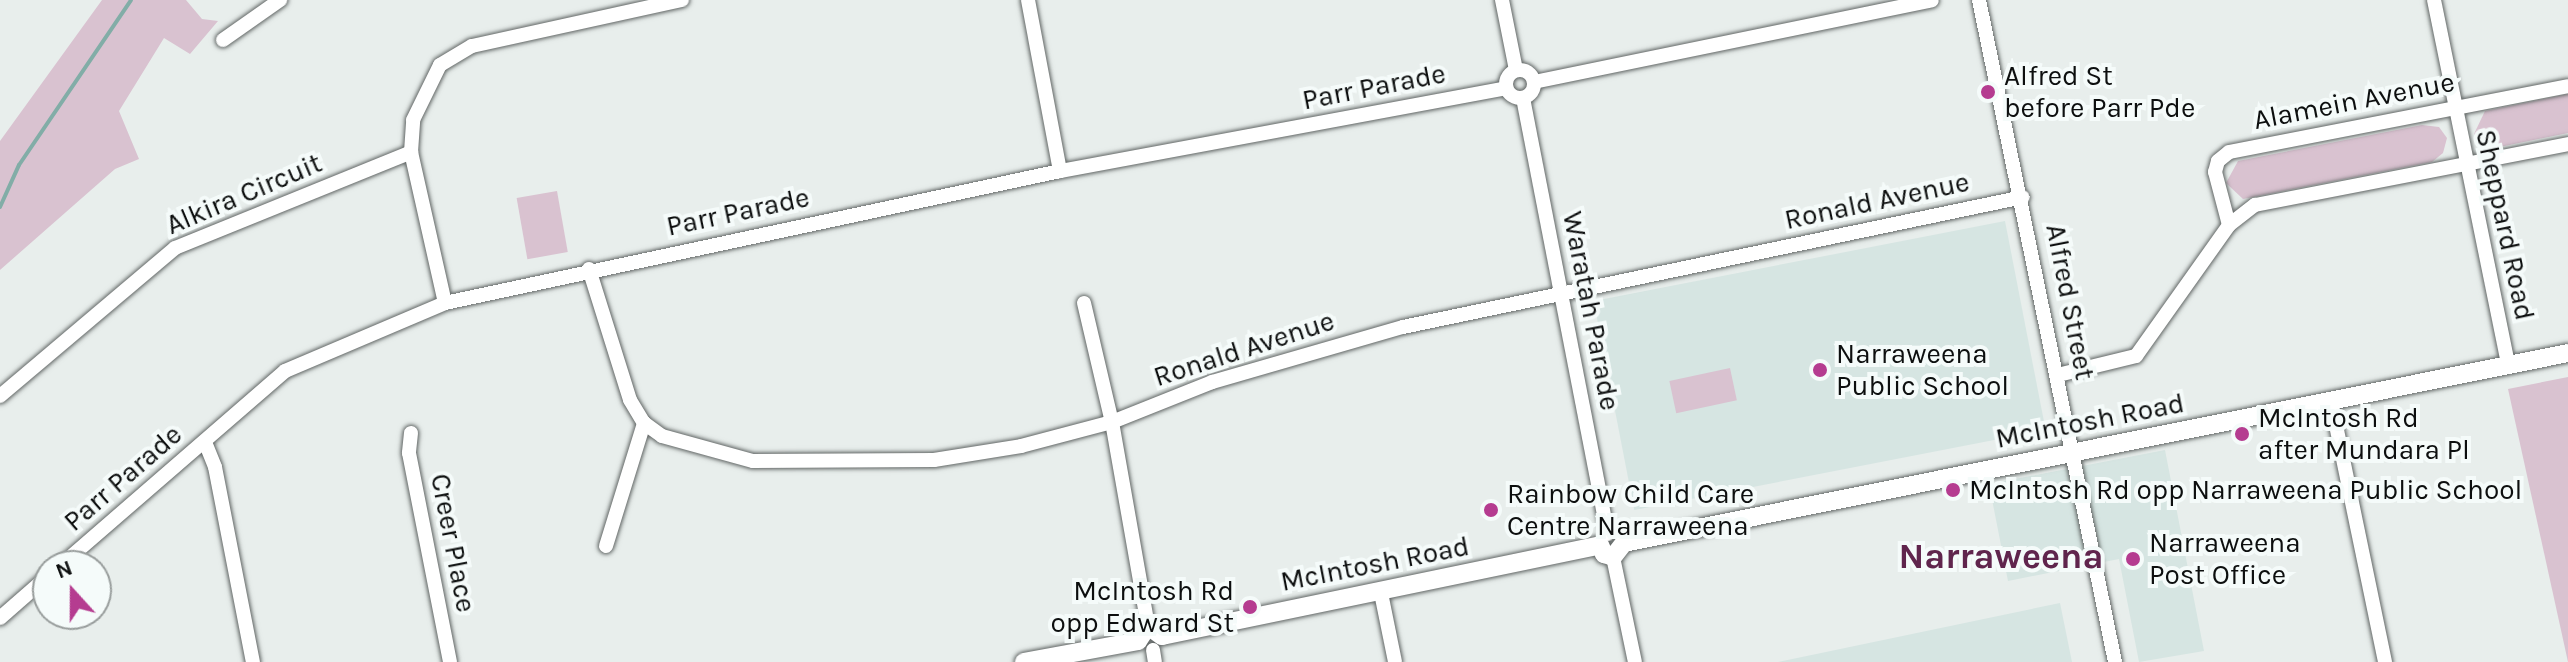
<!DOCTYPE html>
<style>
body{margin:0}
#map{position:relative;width:2568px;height:662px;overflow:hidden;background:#e8eeec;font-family:Karla,sans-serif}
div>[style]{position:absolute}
.built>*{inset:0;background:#d6e5e2;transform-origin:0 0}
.green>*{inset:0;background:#d9c2d0;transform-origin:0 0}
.stream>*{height:4px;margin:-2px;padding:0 2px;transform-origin:2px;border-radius:2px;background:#82ada7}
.roads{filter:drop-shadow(0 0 2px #616665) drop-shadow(0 0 2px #616665)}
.minor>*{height:14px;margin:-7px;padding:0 7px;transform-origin:7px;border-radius:7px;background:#fff}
.minor>.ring{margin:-7px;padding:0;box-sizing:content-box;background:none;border:14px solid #fff;border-radius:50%}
.tertiary>*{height:18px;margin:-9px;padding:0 9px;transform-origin:9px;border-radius:9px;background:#fff}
.dots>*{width:22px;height:22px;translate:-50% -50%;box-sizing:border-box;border:4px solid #f5fbfa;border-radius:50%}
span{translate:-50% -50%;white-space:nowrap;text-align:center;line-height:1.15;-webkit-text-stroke:8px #f5fbfa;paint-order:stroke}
.poi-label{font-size:28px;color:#0d0f0f}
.left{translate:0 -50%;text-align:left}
.right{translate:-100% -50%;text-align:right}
.street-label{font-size:28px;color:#0d0f0f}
.district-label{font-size:36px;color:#60254d;font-weight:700}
.north{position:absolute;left:32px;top:550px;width:80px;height:80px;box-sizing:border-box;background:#f5fbfa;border:2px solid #989d9c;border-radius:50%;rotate:339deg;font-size:22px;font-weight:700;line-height:32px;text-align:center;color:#0d0f0f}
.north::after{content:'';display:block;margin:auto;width:28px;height:36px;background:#b53c90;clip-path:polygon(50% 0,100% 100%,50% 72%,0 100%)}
</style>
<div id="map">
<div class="built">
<div style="left:2005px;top:221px;width:213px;height:419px;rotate:79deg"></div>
<div style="clip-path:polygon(2165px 450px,2204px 651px,2139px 662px,2119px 559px,2008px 581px,1989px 484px)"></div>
<div style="clip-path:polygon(2060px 603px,2072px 662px,1778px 662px)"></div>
</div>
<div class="green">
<div style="clip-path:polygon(102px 0,186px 0,202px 19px,218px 21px,190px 54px,164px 38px,119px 111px,139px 159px,115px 169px,0 270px,0 141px)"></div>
<div style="clip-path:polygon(2568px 94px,2568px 133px,2490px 149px,2474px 134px,2485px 111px)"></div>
<div style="clip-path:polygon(2422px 125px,2439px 127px,2447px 138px,2443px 153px,2432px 162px,2243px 199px,2226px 183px,2238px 161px)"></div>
<div style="left:557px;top:191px;width:62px;height:41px;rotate:80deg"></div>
<div style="left:1730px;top:368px;width:33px;height:62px;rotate:78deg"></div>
<div style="clip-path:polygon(2568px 377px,2568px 662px,2508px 389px)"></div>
</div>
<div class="stream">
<div style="left:0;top:207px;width:46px;rotate:-65.7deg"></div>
<div style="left:19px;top:165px;width:199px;rotate:-55.8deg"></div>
</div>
<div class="roads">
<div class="minor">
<div style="left:1028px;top:0;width:174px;rotate:79.4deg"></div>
<div style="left:1502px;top:0;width:71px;rotate:78.7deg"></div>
<div style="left:1979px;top:0;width:676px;rotate:78.39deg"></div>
<div style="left:2434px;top:0;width:372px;rotate:78.5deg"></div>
<div style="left:223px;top:40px;width:70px;rotate:-35.1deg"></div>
<div class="ring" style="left:1506px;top:70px;width:14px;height:14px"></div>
<div style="left:1534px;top:82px;width:406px;rotate:-11.6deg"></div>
<div style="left:1523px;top:98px;width:444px;rotate:79deg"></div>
<div style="left:2229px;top:225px;width:33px;rotate:-38deg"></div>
<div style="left:2255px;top:205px;width:319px;rotate:-11deg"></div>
<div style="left:589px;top:269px;width:137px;rotate:72.6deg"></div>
<div style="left:630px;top:400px;width:27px;rotate:59deg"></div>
<div style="left:644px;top:423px;width:22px;rotate:36deg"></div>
<div style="left:662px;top:436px;width:94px;rotate:15.4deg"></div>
<div style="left:753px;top:461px;width:181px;rotate:-0.3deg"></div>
<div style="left:934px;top:460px;width:88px;rotate:-9.1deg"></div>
<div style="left:1021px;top:446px;width:94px;rotate:-14.8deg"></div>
<div style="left:1112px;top:422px;width:108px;rotate:-21.8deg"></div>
<div style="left:1212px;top:382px;width:199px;rotate:-16.1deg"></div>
<div style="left:1403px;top:327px;width:633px;rotate:-11.84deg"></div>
<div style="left:445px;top:303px;width:155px;rotate:-102.7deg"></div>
<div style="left:411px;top:152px;width:32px;rotate:-86deg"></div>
<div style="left:413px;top:120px;width:61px;rotate:-63.9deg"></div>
<div style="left:440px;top:65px;width:37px;rotate:-31deg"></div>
<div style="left:472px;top:46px;width:215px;rotate:-12.4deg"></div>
<div style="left:1084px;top:303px;width:122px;rotate:76.8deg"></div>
<div style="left:1112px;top:422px;width:207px;rotate:80deg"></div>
<div style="left:2058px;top:375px;width:80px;rotate:-13.7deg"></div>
<div style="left:2136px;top:356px;width:161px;rotate:-54.6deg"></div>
<div style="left:2229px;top:225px;width:55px;rotate:-104.8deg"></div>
<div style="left:2215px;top:172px;width:11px;rotate:-75deg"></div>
<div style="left:2218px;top:161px;width:14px;rotate:-39deg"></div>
<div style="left:2229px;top:152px;width:345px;rotate:-11deg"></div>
<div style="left:0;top:396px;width:229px;rotate:-40.2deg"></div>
<div style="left:175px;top:248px;width:255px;rotate:-22.1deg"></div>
<div style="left:2331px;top:401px;width:267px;rotate:78.3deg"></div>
<div style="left:411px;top:433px;width:20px;rotate:96deg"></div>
<div style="left:409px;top:453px;width:213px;rotate:78.9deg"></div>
<div style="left:205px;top:442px;width:27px;rotate:68deg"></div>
<div style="left:215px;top:467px;width:199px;rotate:79deg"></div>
<div style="left:606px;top:546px;width:129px;rotate:-72.8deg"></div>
<div style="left:1613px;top:557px;width:107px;rotate:78.2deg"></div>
<div style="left:60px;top:566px;width:298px;rotate:-40.9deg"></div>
<div style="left:285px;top:371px;width:174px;rotate:-23deg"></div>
<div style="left:445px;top:303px;width:629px;rotate:-12.11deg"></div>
<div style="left:1060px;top:171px;width:454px;rotate:-10.5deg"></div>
<div style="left:1381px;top:593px;width:70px;rotate:78.5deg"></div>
<div style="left:0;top:618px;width:64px;rotate:-41.2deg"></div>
<div style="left:1153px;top:650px;width:12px;rotate:81deg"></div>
</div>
<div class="tertiary">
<div style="left:1624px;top:543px;width:963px;rotate:-11.38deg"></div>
<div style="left:1600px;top:545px;width:10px;rotate:66deg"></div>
<div style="left:1604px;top:554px;width:9px;rotate:18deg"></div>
<div style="left:1613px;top:557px;width:18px;rotate:-52deg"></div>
<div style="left:1162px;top:636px;width:447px;rotate:-11.7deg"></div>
<div style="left:1138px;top:641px;width:18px;rotate:-56deg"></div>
<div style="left:1148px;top:626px;width:17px;rotate:36deg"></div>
<div style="left:1024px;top:662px;width:116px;rotate:-10.4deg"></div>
</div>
</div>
<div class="dots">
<div style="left:1988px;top:92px;background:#b53c90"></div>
<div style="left:1820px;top:370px;background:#b53c90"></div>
<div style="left:2242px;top:434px;background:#b53c90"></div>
<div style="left:1953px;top:490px;background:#b53c90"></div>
<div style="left:1491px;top:510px;background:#b53c90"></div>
<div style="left:2133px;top:559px;background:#b53c90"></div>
<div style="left:1250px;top:607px;background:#b53c90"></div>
</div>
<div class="poi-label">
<span class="left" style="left:2004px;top:92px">Alfred St<br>before Parr Pde</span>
<span class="left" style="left:1836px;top:370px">Narraweena<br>Public School</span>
<span class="left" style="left:2258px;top:434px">McIntosh Rd<br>after Mundara Pl</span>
<span class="left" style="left:1969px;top:490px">McIntosh Rd opp Narraweena Public School</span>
<span class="left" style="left:1507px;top:510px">Rainbow Child Care<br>Centre Narraweena</span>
<span class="left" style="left:2149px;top:559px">Narraweena<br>Post Office</span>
<span class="right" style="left:1234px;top:607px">McIntosh Rd<br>opp Edward St</span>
</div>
<div class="street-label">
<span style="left:1374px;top:87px;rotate:-11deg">Parr Parade</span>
<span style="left:2354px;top:101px;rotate:-11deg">Alamein Avenue</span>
<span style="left:244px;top:194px;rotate:-23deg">Alkira Circuit</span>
<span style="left:1877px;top:201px;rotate:-12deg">Ronald Avenue</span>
<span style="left:738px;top:212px;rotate:-12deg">Parr Parade</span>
<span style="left:2505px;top:225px;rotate:78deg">Sheppard Road</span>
<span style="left:2070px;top:302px;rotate:79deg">Alfred Street</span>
<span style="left:1591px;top:311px;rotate:79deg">Waratah Parade</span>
<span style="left:1244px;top:349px;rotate:-18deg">Ronald Avenue</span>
<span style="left:2090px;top:421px;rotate:-11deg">McIntosh Road</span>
<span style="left:123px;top:478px;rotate:-41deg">Parr Parade</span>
<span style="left:453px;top:543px;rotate:79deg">Creer Place</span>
<span style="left:1375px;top:564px;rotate:-11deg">McIntosh Road</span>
</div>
<div class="district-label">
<span style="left:2001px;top:557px">Narraweena</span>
</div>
<div class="north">N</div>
</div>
